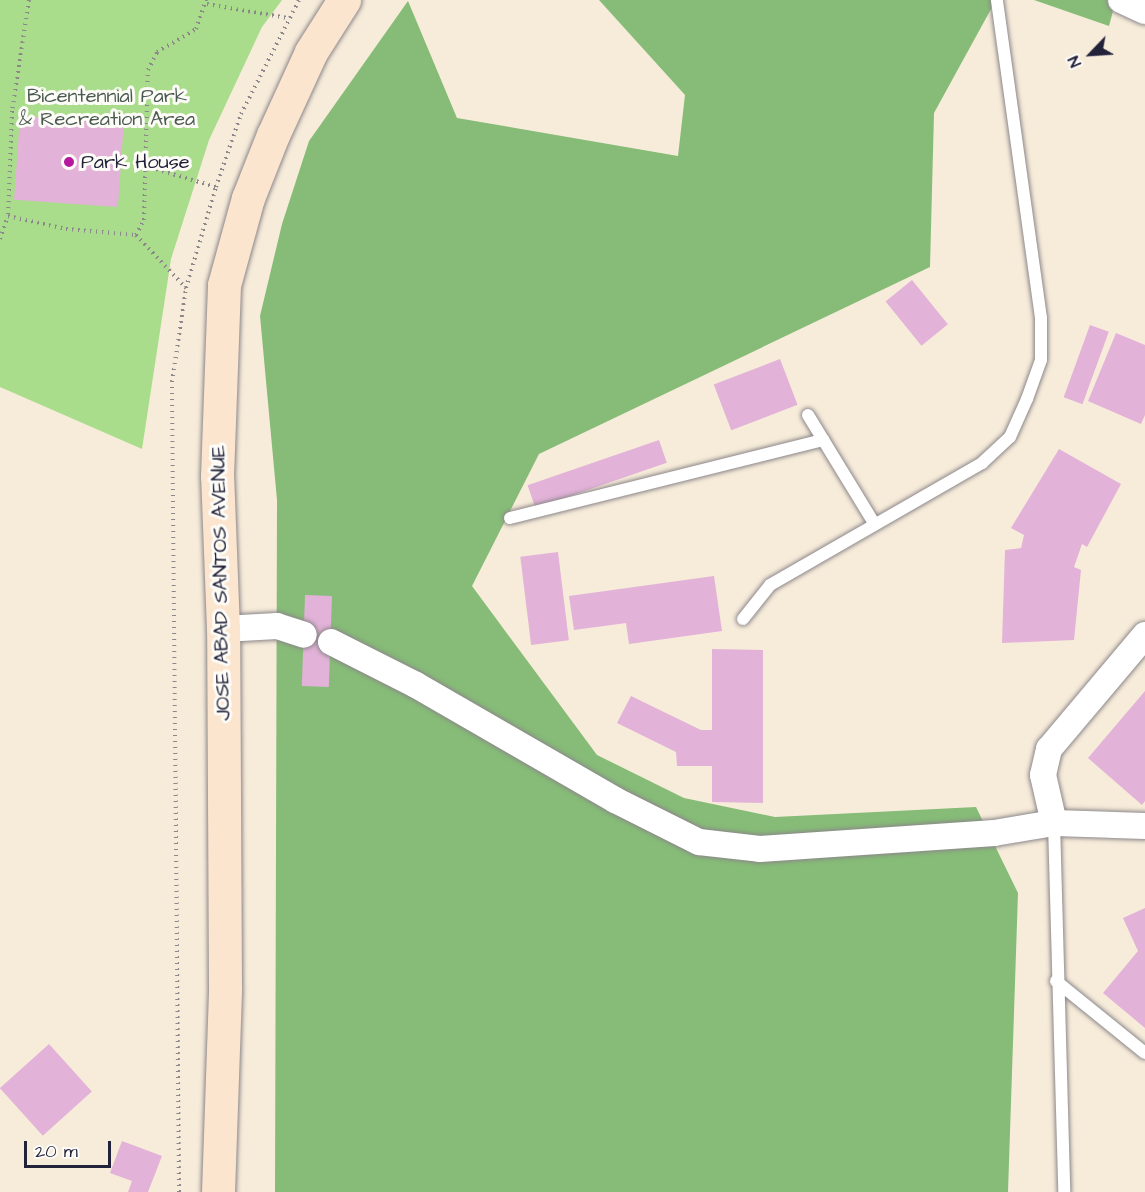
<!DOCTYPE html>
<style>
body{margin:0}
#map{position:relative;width:1145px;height:1192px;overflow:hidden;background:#f7ecda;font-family:"Architects Daughter",sans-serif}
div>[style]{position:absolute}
.green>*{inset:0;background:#a9dc8b}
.forest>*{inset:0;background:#86bc77}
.building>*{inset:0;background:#e2b2d8;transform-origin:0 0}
.path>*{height:4px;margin-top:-2px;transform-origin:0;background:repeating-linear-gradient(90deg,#8c878a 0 1.5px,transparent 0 6px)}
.roads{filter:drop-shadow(0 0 2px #8c878a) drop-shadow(0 0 2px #8c878a)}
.lane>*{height:12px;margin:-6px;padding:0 6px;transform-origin:6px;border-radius:6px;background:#fff}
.street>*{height:26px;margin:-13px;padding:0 13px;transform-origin:13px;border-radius:13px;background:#fff}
.secondary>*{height:33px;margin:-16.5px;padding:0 16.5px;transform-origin:16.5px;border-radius:16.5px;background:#fce5cf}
.dots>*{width:16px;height:16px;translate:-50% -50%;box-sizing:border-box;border:3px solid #fdfcf7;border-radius:50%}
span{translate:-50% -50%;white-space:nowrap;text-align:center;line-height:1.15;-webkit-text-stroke:6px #fdfcf7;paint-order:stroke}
.park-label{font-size:20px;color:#4a5a53}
.poi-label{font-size:20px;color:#22223b}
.left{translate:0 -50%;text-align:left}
.street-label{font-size:20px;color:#22223b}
.north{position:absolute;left:1061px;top:24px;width:60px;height:60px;-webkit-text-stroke:4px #fdfcf7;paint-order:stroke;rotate:245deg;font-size:16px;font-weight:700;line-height:24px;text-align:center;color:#22223b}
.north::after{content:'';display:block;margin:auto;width:21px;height:27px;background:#22223b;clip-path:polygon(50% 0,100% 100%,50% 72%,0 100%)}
.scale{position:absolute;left:24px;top:1141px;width:87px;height:27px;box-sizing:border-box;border:3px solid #22223b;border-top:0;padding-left:8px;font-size:18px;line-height:21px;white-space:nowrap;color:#22223b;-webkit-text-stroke:4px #fdfcf7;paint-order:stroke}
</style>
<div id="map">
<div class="green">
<div style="clip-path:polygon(0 0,282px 0,262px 27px,209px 140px,171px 259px,142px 449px,0 387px)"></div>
</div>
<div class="forest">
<div style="clip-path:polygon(599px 0,996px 0,934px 113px,930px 267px,539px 454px,472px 586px,597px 755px,684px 798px,775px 817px,976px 807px,1018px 893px,1008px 1192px,275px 1192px,277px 500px,260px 316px,282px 224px,309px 141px,408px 1px,457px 118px,678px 156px,685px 95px)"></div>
<div style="clip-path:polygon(1034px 0,1116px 0,1109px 26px)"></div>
</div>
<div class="building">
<div style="left:20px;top:116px;width:104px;height:84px;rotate:4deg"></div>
<div style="left:912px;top:280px;width:57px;height:34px;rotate:51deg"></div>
<div style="left:1090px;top:325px;width:20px;height:77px;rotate:20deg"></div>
<div style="clip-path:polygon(1116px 333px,1145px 345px,1145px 415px,1141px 424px,1088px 401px)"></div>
<div style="left:780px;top:359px;width:49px;height:71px;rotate:69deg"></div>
<div style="left:659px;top:440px;width:24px;height:139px;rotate:71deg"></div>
<div style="clip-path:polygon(1059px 449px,1121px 484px,1087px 547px,1082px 544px,1074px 567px,1081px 570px,1074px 640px,1002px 643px,1005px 550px,1021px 548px,1024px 535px,1011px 528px)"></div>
<div style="left:558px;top:552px;width:89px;height:38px;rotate:83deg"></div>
<div style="clip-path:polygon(714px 576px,722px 631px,629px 644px,626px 623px,574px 630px,569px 596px)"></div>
<div style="left:305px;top:595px;width:27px;height:91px;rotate:2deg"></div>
<div style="clip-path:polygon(712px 649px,763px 650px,763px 803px,712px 802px,712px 766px,677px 766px,676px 752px,617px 723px,631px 696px,701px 730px,712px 730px)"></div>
<div style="clip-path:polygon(1145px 691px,1145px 801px,1142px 805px,1088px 758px)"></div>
<div style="clip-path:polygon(1145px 908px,1145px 1028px,1103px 993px,1138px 951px,1123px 918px)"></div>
<div style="left:49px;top:1044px;width:64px;height:66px;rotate:48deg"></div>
<div style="clip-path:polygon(122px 1141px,162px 1156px,148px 1192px,128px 1192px,132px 1181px,110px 1173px)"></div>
</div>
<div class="path">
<div style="left:29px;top:0;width:112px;rotate:98.7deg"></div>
<div style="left:12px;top:111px;width:105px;rotate:92.2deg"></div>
<div style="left:8px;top:216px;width:59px;rotate:12.6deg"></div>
<div style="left:66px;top:229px;width:70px;rotate:4.9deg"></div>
<div style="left:136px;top:235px;width:17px;rotate:-62deg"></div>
<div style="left:144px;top:220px;width:150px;rotate:-88.5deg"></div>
<div style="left:148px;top:70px;width:20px;rotate:-63deg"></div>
<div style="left:157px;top:52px;width:45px;rotate:-30.5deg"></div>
<div style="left:196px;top:29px;width:31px;rotate:-71deg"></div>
<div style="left:207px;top:4px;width:82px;rotate:9.8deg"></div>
<div style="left:145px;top:166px;width:74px;rotate:16.5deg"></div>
<div style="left:136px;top:235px;width:73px;rotate:46.7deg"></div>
<div style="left:0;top:239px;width:24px;rotate:-71deg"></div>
<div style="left:179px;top:1192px;width:810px;rotate:-90.5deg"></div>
<div style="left:172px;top:382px;width:95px;rotate:-81.5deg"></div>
<div style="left:186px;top:288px;width:105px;rotate:-73.5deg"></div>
<div style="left:216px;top:187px;width:77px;rotate:-71.1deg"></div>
<div style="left:241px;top:114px;width:128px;rotate:-63deg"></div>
</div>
<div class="roads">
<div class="lane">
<div style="left:808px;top:415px;width:127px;rotate:58.6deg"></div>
<div style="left:510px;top:518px;width:323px;rotate:-14deg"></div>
<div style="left:743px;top:619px;width:43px;rotate:-51.5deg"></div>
<div style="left:770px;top:585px;width:245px;rotate:-29.9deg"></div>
<div style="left:982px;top:463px;width:38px;rotate:-43deg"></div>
<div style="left:1010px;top:437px;width:42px;rotate:-65.9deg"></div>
<div style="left:1027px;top:399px;width:41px;rotate:-70.3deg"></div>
<div style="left:1041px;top:360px;width:42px;rotate:-90deg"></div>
<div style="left:1041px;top:318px;width:321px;rotate:-97.9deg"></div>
<div style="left:1054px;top:823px;width:369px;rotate:88.4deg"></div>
<div style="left:1056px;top:981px;width:114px;rotate:39deg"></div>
</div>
<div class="street">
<div style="left:1121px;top:0;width:26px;rotate:25deg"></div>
<div style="left:223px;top:629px;width:54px;rotate:-3.2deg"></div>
<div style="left:277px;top:626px;width:28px;rotate:18deg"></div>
<div style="left:331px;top:642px;width:95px;rotate:26.8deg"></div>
<div style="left:416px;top:685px;width:230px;rotate:30deg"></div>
<div style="left:615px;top:800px;width:94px;rotate:26.6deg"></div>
<div style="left:699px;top:842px;width:61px;rotate:6.5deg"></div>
<div style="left:760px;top:849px;width:235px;rotate:-3.9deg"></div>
<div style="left:994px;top:833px;width:61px;rotate:-9.5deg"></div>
<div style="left:1054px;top:823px;width:91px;rotate:1.9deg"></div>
<div style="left:1054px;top:823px;width:49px;rotate:-102.9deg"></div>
<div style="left:1043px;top:775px;width:27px;rotate:-77deg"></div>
<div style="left:1049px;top:749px;width:149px;rotate:-49.9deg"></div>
</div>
<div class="secondary">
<div style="left:218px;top:1192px;width:205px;rotate:-88deg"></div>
<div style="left:225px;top:987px;width:358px;rotate:-90.3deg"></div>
<div style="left:223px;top:629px;width:153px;rotate:-92.2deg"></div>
<div style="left:217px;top:476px;width:191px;rotate:-87.9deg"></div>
<div style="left:224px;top:285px;width:90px;rotate:-74.6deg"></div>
<div style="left:248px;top:198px;width:68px;rotate:-68.4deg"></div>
<div style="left:273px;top:135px;width:91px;rotate:-65.4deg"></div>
<div style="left:311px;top:52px;width:62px;rotate:-57.6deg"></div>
</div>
</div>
<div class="dots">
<div style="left:69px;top:162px;background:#b5179e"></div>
</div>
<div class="park-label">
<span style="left:107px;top:108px">Bicentennial Park<br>&amp; Recreation Area</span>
</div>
<div class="poi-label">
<span class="left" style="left:81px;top:162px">Park House</span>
</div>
<div class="street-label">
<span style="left:221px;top:583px;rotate:-91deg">JOSE ABAD SANTOS AVENUE</span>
</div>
<div class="north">N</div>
<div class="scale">20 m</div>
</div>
